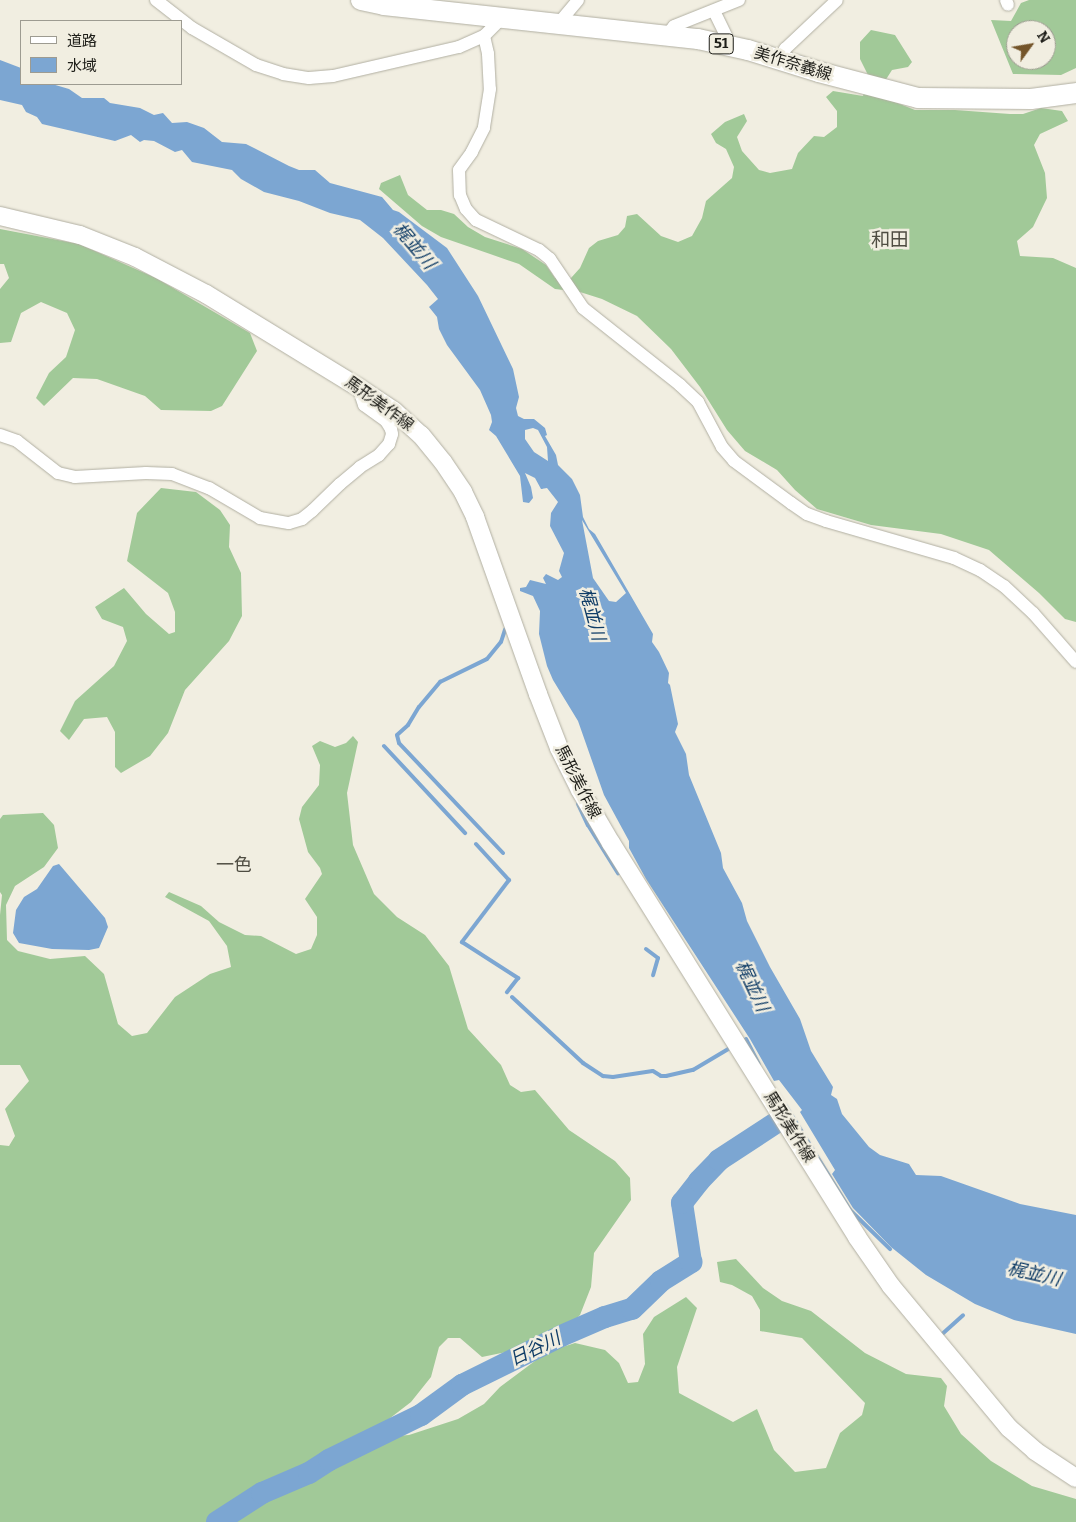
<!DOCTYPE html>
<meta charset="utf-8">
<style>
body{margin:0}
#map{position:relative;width:1076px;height:1522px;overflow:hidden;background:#f1eee1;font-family:Bitter,"Noto Sans JP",serif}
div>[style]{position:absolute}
.forest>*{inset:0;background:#a1c998}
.water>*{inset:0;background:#7ca6d2}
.stream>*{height:4px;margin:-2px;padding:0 2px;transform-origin:2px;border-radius:2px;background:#7ca6d2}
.river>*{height:22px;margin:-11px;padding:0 11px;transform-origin:11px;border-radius:11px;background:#7ca6d2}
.roads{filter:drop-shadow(0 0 1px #b1afa2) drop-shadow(0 0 1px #b1afa2)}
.minor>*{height:12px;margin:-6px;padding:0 6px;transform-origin:6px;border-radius:6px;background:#fff}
.secondary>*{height:18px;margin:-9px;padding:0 9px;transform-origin:9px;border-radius:9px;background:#fff}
.primary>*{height:20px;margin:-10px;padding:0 10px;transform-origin:10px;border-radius:10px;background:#fff}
span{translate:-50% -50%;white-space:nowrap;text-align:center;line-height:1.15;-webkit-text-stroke:5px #f1eee1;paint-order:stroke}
.shield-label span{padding:1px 4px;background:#f1eee1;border:1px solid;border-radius:4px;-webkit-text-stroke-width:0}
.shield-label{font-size:15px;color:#1e1e19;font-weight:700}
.street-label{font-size:16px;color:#1e1e19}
.water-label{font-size:18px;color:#103d67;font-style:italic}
.neighbourhood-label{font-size:18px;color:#4f4d42}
.quarter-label{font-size:19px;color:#4f4d42}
.legend{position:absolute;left:20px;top:20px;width:162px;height:65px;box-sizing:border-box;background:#f1eee1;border:1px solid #9d9b91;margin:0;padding:6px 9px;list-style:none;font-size:15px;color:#1e1e19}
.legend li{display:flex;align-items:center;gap:10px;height:25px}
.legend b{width:25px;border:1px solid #9d9b91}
.north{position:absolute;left:1006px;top:20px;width:50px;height:50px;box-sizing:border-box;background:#f1eee1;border:1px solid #9d9b91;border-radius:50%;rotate:58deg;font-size:14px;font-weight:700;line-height:20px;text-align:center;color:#1e1e19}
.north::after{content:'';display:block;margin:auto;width:18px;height:22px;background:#74552a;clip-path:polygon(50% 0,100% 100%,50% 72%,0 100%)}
</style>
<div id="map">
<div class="forest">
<div style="clip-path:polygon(evenodd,1029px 0,1076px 0,1076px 68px,1061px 75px,1013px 74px,991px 20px,1011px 21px,1021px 3px,1029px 0,1016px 30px,1046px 30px,1046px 60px,1016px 60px,1016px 30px)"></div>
<div style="clip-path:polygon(871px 30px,895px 35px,912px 62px,908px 67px,892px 70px,885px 81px,895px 102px,915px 110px,955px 110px,1010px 114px,1023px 114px,1041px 108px,1062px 111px,1068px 121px,1040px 134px,1034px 145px,1045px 173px,1047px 198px,1033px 227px,1017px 241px,1020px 256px,1053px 258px,1076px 268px,1076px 622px,1065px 619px,1039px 593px,989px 550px,941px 534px,871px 525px,817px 509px,795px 490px,777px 470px,745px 451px,727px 430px,700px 387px,671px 349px,637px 316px,602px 299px,580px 292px,555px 289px,519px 264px,441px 237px,422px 226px,379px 189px,381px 183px,400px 175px,408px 195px,427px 210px,441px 210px,454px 214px,468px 227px,485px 237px,522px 249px,546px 265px,555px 278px,571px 278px,580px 268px,589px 248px,598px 241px,618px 235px,625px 227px,627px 216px,637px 214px,661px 236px,678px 242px,692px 236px,702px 218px,706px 201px,732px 178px,734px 167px,726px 149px,716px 143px,711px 134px,725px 122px,744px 114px,747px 121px,737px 137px,742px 151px,759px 170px,770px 173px,792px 169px,798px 153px,814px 136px,824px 137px,837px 127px,837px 111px,826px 97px,833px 91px,863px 96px,869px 77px,860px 59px,860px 42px)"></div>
<div style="clip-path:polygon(0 229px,79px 244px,156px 278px,250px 333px,257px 351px,222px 406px,211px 411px,161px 410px,145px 396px,97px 379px,73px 378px,44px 406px,36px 398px,49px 373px,66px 357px,75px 330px,67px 313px,41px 302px,21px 313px,11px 342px,0 343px,0 289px,9px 278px,4px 264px,0 264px)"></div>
<div style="clip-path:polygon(161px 488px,196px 492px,220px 510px,230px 525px,229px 547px,241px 573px,242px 616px,229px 641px,185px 690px,168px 733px,150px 756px,121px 773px,115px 767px,115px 732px,107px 717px,84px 719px,69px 740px,60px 731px,75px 701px,114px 666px,127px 641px,123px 627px,102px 619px,95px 607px,124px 588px,146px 614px,169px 634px,175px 632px,175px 612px,168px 593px,127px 561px,137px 513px)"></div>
<div style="clip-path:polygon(353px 736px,358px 742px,347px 793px,353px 845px,374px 894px,397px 917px,425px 935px,449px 966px,468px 1029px,501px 1065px,510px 1085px,521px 1092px,535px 1090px,569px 1130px,615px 1161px,630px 1178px,631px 1200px,594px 1253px,591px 1287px,580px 1315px,569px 1326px,511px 1351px,482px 1357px,460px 1338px,448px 1338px,439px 1347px,431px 1377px,411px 1402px,385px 1422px,385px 1437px,409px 1435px,458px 1419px,484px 1404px,500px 1387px,547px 1352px,575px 1343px,605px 1350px,619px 1363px,628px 1383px,638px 1382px,645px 1364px,643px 1334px,654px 1317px,686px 1297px,697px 1308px,677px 1367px,679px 1393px,733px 1422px,757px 1409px,774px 1450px,795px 1472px,826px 1468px,840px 1433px,862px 1415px,865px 1403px,802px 1338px,760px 1331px,760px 1310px,752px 1296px,732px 1285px,720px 1282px,717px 1262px,736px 1259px,763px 1288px,782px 1301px,811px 1311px,865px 1353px,906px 1374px,941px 1378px,947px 1386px,944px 1406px,961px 1434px,991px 1461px,1032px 1486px,1076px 1499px,1076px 1522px,0 1522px,0 1145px,9px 1146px,15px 1136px,5px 1109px,29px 1081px,20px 1065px,0 1065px,0 915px,2px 895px,0 892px,0 819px,3px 815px,43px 813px,54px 825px,58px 848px,44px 867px,15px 886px,6px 905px,7px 940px,18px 951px,50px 959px,85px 956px,104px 974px,118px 1024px,132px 1036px,147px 1033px,175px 997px,210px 974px,231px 967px,227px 946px,209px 921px,165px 897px,169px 892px,201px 906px,219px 922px,245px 935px,261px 936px,296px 954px,311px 949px,317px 935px,317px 917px,305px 899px,322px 874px,320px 868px,308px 852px,299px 819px,302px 807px,319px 785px,320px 765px,312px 746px,320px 741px,335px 747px,346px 743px)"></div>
</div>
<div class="water">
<div style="clip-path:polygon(evenodd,0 60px,21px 68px,21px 84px,52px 84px,69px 89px,82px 98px,104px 98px,110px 103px,140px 108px,154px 115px,163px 113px,172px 123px,187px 122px,204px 128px,222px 142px,246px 144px,289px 166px,299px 170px,315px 170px,330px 183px,382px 197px,393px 210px,399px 212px,447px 248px,478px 296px,513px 369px,519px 397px,516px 408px,518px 416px,524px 419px,534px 419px,545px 428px,547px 435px,545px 436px,556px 455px,558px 465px,572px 479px,580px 495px,583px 517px,589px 529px,595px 534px,653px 634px,652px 642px,659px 652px,669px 673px,668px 683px,670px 685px,678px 724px,675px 732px,686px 754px,689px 775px,721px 853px,723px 868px,742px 903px,747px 921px,770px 967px,800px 1019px,811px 1051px,833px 1087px,831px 1095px,837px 1099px,842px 1114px,869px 1147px,880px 1155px,909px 1164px,916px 1175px,941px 1176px,1020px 1204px,1076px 1215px,1076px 1334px,1014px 1320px,975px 1304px,926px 1275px,891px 1247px,853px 1208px,832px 1174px,835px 1170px,800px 1112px,802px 1110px,779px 1080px,774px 1081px,750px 1039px,646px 879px,629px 848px,629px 841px,604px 795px,578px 721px,553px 680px,547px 666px,539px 634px,540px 611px,533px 596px,520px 591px,520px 588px,526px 587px,530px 580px,546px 584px,543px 578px,546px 574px,558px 580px,562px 577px,559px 571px,564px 553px,550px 526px,551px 513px,558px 502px,547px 488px,541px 489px,535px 478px,525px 473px,531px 487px,533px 498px,529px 503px,523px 502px,520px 476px,496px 436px,489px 430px,492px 422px,491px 415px,480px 390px,447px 345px,439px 329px,437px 317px,429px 307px,438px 299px,427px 285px,383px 238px,360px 220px,330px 213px,299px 201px,264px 192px,241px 179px,232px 170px,192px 162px,182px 150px,175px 152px,154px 141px,144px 140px,140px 142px,131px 135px,115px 141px,42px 124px,37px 117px,26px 112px,22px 105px,0 100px,0 60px,533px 428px,538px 430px,547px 447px,548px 461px,534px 452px,525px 439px,525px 430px,533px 428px,0 60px,582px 520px,626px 593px,616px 602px,609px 601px,593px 578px,582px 520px)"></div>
<div style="clip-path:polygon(59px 864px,105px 918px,108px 927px,99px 948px,89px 950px,52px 949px,19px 943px,13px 933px,16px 910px,24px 897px,37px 889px,53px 866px)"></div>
</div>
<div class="stream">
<div style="left:384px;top:746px;width:119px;rotate:47deg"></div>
<div style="left:578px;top:804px;width:23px;rotate:65deg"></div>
<div style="left:588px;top:825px;width:57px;rotate:58deg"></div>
<div style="left:476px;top:844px;width:49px;rotate:47.5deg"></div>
<div style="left:509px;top:880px;width:78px;rotate:127.2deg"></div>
<div style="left:462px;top:942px;width:67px;rotate:32.7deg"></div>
<div style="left:518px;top:978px;width:18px;rotate:128deg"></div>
<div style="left:503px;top:853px;width:151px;rotate:-133.4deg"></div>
<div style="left:399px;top:743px;width:8px;rotate:-104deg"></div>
<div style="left:397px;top:735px;width:15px;rotate:-42deg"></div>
<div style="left:408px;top:725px;width:21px;rotate:-59deg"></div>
<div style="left:419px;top:707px;width:33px;rotate:-50deg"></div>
<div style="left:440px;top:682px;width:52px;rotate:-26.1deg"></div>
<div style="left:487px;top:659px;width:22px;rotate:-51deg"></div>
<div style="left:501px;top:642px;width:13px;rotate:-72deg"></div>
<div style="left:646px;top:949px;width:15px;rotate:37deg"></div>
<div style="left:658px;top:958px;width:18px;rotate:106deg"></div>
<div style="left:512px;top:997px;width:97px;rotate:42.9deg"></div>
<div style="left:583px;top:1063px;width:24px;rotate:33deg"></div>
<div style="left:603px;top:1076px;width:10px;rotate:6deg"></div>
<div style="left:613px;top:1077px;width:40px;rotate:-8.5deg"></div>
<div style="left:653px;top:1071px;width:9px;rotate:32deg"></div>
<div style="left:661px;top:1076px;width:5px"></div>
<div style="left:666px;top:1076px;width:28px;rotate:-13deg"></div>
<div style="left:693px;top:1070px;width:43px;rotate:-30.7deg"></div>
<div style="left:746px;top:1039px;width:28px;rotate:63deg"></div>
<div style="left:786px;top:1106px;width:122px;rotate:58.4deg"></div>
<div style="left:850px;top:1210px;width:56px;rotate:44.3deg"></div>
<div style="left:940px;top:1336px;width:31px;rotate:-42deg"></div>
</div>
<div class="river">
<div style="left:217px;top:1522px;width:54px;rotate:-32.8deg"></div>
<div style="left:262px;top:1493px;width:51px;rotate:-23.1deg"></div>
<div style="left:309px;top:1473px;width:24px;rotate:-33deg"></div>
<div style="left:329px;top:1460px;width:102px;rotate:-26.1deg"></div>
<div style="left:421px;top:1415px;width:51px;rotate:-36.2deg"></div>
<div style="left:462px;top:1385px;width:110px;rotate:-26.3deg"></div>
<div style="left:561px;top:1336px;width:48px;rotate:-23.4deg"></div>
<div style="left:605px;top:1317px;width:28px;rotate:-17deg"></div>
<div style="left:632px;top:1309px;width:40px;rotate:-44deg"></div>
<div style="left:661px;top:1281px;width:36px;rotate:-32deg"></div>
<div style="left:691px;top:1262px;width:60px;rotate:-98.7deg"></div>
<div style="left:682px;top:1203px;width:28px;rotate:-52deg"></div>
<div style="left:699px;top:1181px;width:29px;rotate:-46deg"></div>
<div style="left:719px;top:1160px;width:66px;rotate:-33.2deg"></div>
</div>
<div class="roads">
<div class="minor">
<div style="left:156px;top:0;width:46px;rotate:37.9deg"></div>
<div style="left:192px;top:28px;width:74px;rotate:30deg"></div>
<div style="left:256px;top:65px;width:28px;rotate:18deg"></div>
<div style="left:283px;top:74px;width:26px;rotate:9deg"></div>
<div style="left:309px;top:78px;width:24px;rotate:-5deg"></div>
<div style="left:333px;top:76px;width:129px;rotate:-13deg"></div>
<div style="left:459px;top:47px;width:27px;rotate:-24deg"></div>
<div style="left:484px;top:36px;width:25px;rotate:-45deg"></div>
<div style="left:1006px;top:0;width:5px;rotate:68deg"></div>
<div style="left:714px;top:11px;width:28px;rotate:64deg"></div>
<div style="left:726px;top:36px;width:9px;rotate:96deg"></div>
<div style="left:558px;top:24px;width:31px;rotate:-50deg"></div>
<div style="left:667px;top:35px;width:11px;rotate:-52deg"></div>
<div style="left:674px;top:26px;width:70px;rotate:-21.8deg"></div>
<div style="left:484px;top:36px;width:18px;rotate:77deg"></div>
<div style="left:488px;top:54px;width:35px;rotate:87deg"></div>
<div style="left:490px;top:89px;width:39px;rotate:99deg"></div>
<div style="left:484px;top:128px;width:27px;rotate:117deg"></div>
<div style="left:472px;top:152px;width:22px;rotate:126deg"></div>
<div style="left:459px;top:170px;width:25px;rotate:88deg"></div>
<div style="left:460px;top:195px;width:15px;rotate:67deg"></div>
<div style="left:466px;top:209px;width:15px;rotate:48deg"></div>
<div style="left:476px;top:220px;width:70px;rotate:25.5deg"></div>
<div style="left:539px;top:250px;width:14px;rotate:39deg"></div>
<div style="left:550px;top:259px;width:59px;rotate:56deg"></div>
<div style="left:583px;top:308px;width:124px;rotate:38.4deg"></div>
<div style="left:680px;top:385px;width:25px;rotate:43deg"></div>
<div style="left:698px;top:402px;width:51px;rotate:61.9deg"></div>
<div style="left:722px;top:447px;width:18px;rotate:49deg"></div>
<div style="left:734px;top:461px;width:71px;rotate:36.4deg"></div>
<div style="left:791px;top:503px;width:19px;rotate:35deg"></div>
<div style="left:807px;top:514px;width:20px;rotate:20deg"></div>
<div style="left:826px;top:521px;width:133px;rotate:16.1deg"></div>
<div style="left:954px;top:558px;width:29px;rotate:25deg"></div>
<div style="left:980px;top:570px;width:29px;rotate:34deg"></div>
<div style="left:1004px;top:586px;width:40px;rotate:43deg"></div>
<div style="left:1033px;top:613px;width:65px;rotate:48.7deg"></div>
<div style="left:779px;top:60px;width:13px;rotate:-61deg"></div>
<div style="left:785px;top:49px;width:71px;rotate:-43.3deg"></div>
<div style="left:0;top:435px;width:18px;rotate:19deg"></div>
<div style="left:17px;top:441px;width:52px;rotate:38deg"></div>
<div style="left:58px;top:473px;width:17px;rotate:13deg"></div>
<div style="left:75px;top:477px;width:71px;rotate:-3.2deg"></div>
<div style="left:146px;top:473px;width:26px;rotate:2deg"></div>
<div style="left:172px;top:474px;width:40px;rotate:21deg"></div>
<div style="left:209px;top:488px;width:59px;rotate:30.5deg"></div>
<div style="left:260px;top:518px;width:29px;rotate:10deg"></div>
<div style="left:289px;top:523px;width:14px;rotate:-17deg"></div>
<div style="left:302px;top:519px;width:13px;rotate:-39deg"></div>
<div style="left:312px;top:511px;width:39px;rotate:-44deg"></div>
<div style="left:340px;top:484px;width:26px;rotate:-40deg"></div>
<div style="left:360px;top:467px;width:22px;rotate:-32deg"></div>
<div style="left:379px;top:455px;width:15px;rotate:-48deg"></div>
<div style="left:389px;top:444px;width:10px;rotate:-73deg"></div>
<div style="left:392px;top:434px;width:5px;rotate:-101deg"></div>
<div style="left:391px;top:429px;width:9px;rotate:-122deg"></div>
<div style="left:386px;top:421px;width:27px;rotate:-144deg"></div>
<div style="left:364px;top:405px;width:19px;rotate:-108deg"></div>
</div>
<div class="secondary">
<div style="left:0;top:216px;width:82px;rotate:13.4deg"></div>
<div style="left:80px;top:235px;width:59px;rotate:21.8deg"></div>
<div style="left:135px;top:257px;width:80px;rotate:27.5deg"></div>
<div style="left:206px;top:294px;width:178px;rotate:31.5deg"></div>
<div style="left:358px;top:387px;width:43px;rotate:33.7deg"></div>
<div style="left:394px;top:411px;width:36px;rotate:42deg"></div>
<div style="left:421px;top:435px;width:35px;rotate:51deg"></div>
<div style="left:443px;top:462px;width:36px;rotate:56deg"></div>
<div style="left:463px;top:492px;width:28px;rotate:64deg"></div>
<div style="left:475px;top:517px;width:188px;rotate:70.4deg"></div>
<div style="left:538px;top:694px;width:58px;rotate:68.7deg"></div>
<div style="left:559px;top:748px;width:47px;rotate:63.4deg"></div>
<div style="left:580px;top:790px;width:61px;rotate:59.7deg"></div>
<div style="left:611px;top:843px;width:464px;rotate:58deg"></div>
<div style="left:857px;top:1237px;width:60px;rotate:55.2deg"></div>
<div style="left:891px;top:1286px;width:185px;rotate:50.3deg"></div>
<div style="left:1009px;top:1428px;width:35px;rotate:41deg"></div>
<div style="left:1035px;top:1451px;width:49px;rotate:33.4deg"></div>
</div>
<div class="primary">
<div style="left:361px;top:0;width:24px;rotate:12deg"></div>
<div style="left:384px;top:5px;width:316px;rotate:6.2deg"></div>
<div style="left:698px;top:39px;width:51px;rotate:12.4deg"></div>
<div style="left:748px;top:50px;width:74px;rotate:17.2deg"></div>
<div style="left:819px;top:72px;width:102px;rotate:14.7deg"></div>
<div style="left:918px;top:98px;width:113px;rotate:0.5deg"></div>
<div style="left:1031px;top:99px;width:45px;rotate:-7.6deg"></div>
</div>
</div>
<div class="shield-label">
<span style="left:721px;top:44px">51</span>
</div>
<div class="street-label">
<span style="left:793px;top:64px;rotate:17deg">美作奈義線</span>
<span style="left:379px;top:404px;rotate:36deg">馬形美作線</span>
<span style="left:578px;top:782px;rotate:63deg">馬形美作線</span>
<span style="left:789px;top:1127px;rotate:58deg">馬形美作線</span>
</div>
<div class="water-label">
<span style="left:414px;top:246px;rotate:50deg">梶並川</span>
<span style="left:592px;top:614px;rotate:75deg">梶並川</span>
<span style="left:752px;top:986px;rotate:65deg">梶並川</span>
<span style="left:1034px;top:1274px;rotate:13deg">梶並川</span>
<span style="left:535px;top:1349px;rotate:-26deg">日谷川</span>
</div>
<div class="neighbourhood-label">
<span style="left:234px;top:865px">一色</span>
</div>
<div class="quarter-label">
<span style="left:890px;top:240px">和田</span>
</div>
<ul class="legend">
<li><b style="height:6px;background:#fff"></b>道路</li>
<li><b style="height:14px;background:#7ca6d2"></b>水域</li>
</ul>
<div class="north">N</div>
</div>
